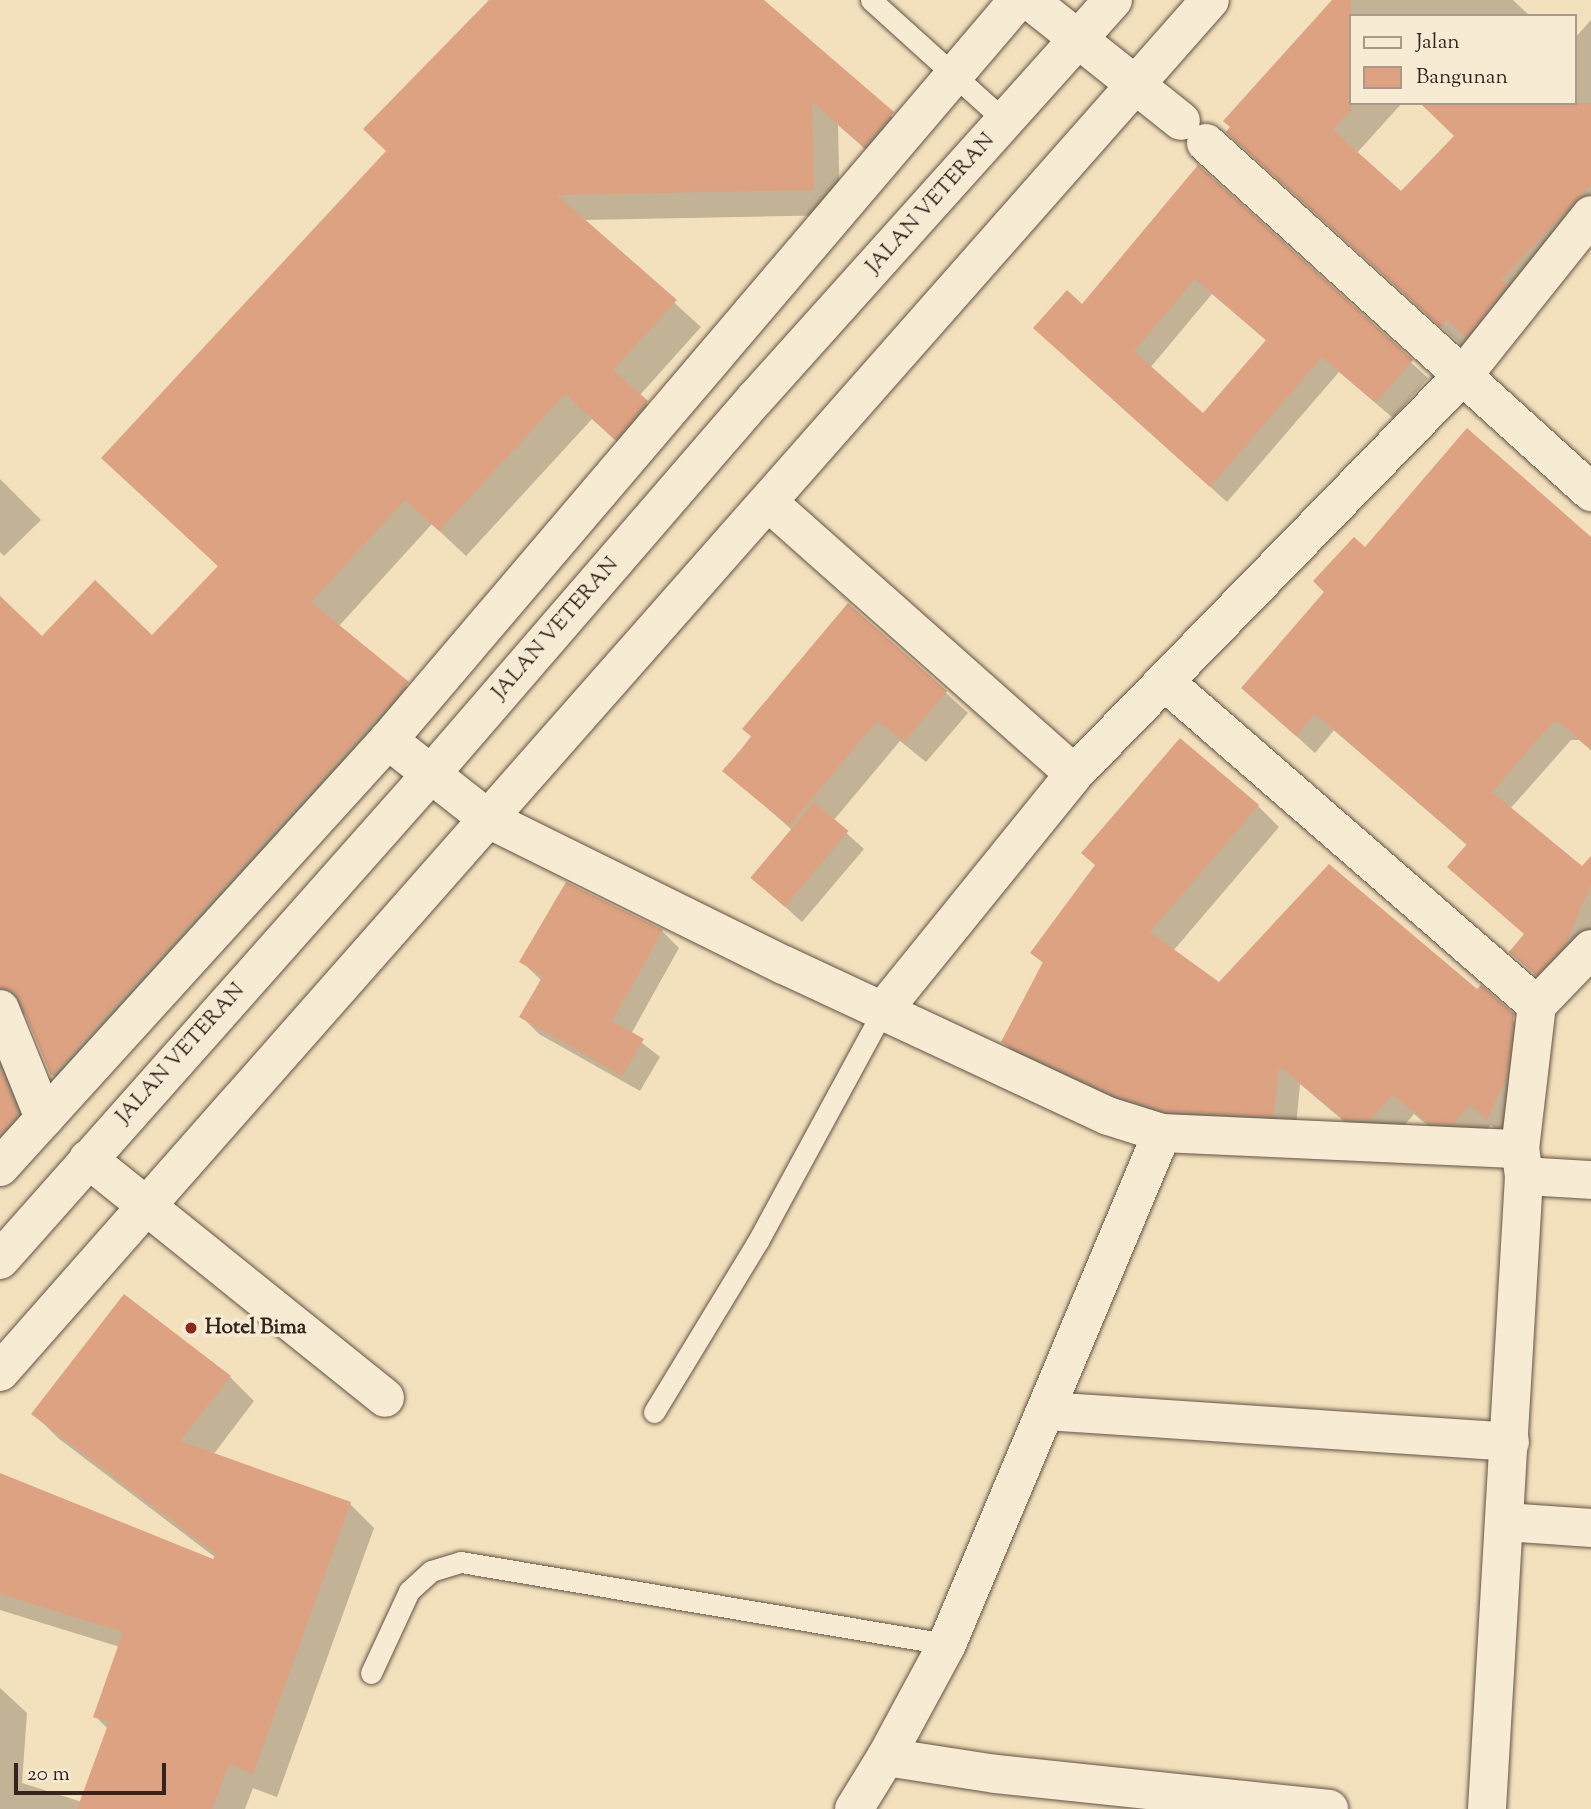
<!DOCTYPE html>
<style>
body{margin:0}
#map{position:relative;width:1591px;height:1809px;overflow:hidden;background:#f3e0bd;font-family:"Sorts Mill Goudy",serif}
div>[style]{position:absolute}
.shadow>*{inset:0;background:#0003}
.building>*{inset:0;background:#dda281;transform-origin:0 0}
.roads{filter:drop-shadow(0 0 2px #645345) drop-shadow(0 0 2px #645345)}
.service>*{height:21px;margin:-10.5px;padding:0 10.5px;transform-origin:10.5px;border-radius:10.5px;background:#f7ebd4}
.minor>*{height:38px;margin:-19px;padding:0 19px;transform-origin:19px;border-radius:19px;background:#f7ebd4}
.secondary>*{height:38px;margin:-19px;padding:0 19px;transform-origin:19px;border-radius:19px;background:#f7ebd4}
.dots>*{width:19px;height:19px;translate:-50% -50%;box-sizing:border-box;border:4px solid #f7ebd4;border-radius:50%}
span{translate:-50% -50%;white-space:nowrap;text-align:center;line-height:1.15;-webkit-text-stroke:7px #f7ebd4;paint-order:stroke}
.street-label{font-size:21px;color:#34241d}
.poi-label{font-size:21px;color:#34241d;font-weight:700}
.left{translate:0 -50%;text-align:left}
.legend{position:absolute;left:1349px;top:14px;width:228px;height:91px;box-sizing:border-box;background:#f7ebd4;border:2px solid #a99b8b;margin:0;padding:9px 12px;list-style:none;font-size:21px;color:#34241d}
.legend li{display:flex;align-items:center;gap:14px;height:35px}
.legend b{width:35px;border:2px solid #a99b8b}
.scale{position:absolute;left:14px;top:1763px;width:152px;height:32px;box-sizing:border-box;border:4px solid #34241d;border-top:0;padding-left:9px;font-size:21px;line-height:24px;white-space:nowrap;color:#34241d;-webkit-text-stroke:5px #f7ebd4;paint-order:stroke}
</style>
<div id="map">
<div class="shadow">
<div style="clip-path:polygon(491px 0,761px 0,918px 140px,891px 172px,838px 125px,840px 215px,583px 220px,701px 327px,639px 396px,672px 429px,642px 464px,592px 419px,466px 556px,432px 524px,338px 627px,433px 709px,78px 1101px,52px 1075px,25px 1014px,9px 1021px,43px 1139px,0 1145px,0 601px,42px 638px,152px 637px,219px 567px,103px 458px,388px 152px)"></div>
<div style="clip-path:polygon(1334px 0,1513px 0,1530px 16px,1351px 16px,1351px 103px,1402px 103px,1356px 154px,1401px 193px,1575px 103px,1575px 38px,1591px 20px,1591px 232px,1466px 349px,1252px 155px)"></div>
<div style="clip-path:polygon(evenodd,1198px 168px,1428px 378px,1393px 418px,1339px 372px,1227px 502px,1035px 328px,1082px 306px,1198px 168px,1212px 294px,1267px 341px,1203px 415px,1150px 368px,1212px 294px)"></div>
<div style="clip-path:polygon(0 479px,41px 520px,4px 556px,0 552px)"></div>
<div style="clip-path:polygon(1591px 544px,1591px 750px,1579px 740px,1571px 740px,1510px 809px,1583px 868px,1591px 859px,1591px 943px,1555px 992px,1511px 952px,1526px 935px,1450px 867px,1468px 846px,1334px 730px,1315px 753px,1243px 688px,1365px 550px)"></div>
<div style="clip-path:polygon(849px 605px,968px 713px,926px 762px,900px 741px,833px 821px,864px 849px,802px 922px,752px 877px,792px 830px,725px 771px)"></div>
<div style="clip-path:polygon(1258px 806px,1279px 827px,1173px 951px,1219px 984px,1477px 992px,1534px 1037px,1509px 1139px,1491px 1125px,1475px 1145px,1450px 1144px,1414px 1114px,1391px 1141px,1366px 1140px,1300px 1084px,1295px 1137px,1188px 1132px,1025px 1063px,1003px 1042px,1044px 964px,1032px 953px)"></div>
<div style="clip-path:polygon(662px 931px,679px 948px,631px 1034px,660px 1057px,640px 1091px,539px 1034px,522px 1017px,542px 981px,522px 962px)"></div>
<div style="clip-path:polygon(230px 1377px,254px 1401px,213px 1455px,350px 1504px,374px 1528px,277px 1797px,253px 1788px,245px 1809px,0 1809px,0 1688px,27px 1713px,22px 1783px,82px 1802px,108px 1729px,95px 1716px,120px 1647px,0 1610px,0 1475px,214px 1561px,216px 1558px,58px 1438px,34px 1414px)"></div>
</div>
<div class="building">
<div style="clip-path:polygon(489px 0,764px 0,894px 112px,864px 147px,812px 102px,814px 190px,557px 195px,677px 300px,613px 370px,648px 401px,615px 440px,565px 394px,439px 531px,405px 500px,311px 602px,409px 682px,51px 1076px,20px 1000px,13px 991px,0 988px,0 596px,42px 636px,95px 580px,152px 635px,218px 566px,101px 458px,386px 151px,363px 129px)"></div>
<div style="clip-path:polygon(1332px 0,1351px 0,1351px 110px,1333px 130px,1401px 191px,1454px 136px,1420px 103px,1591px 103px,1591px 185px,1501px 280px,1507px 285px,1466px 337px,1447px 320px,1441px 327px,1226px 132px,1230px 127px,1223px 121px)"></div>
<div style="clip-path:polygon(evenodd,1198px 165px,1413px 360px,1376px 403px,1322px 357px,1210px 487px,1033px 328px,1067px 290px,1082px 304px,1198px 165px,1195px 279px,1266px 340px,1203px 413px,1134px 351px,1195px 279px)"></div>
<div style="clip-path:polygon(1467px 428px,1591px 537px,1591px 750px,1559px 722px,1553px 722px,1492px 792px,1582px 866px,1591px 856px,1591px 885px,1565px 945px,1536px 975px,1509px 952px,1524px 934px,1447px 867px,1467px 844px,1315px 714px,1296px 736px,1241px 688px,1324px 592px,1313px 581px,1354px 537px,1365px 547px)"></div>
<div style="clip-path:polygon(848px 603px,947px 691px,904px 742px,877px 721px,789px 826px,722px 771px,752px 737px,742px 729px)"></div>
<div style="clip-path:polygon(1180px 738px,1259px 805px,1150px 932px,1219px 982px,1329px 864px,1477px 989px,1481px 985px,1514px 1014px,1507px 1076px,1487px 1120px,1469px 1105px,1453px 1124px,1428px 1123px,1392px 1095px,1370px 1120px,1343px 1119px,1279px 1066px,1274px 1116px,1166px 1111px,1116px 1096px,1001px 1042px,1043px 962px,1030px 953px,1095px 865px,1081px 853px)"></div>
<div style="left:814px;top:802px;width:45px;height:99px;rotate:40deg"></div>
<div style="clip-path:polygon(566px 882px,663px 930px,612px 1021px,644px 1039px,622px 1076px,519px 1017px,543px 976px,519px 962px)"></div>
<div style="clip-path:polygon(0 1067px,18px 1113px,0 1134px)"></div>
<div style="clip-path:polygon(124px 1294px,231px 1376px,180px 1441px,351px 1502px,253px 1774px,229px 1764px,212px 1809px,77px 1809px,109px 1722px,93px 1717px,123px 1632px,0 1594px,0 1473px,213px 1559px,216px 1554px,31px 1414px)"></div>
</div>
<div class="roads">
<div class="service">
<div style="left:871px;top:0;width:181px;rotate:42.1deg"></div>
<div style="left:654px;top:1412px;width:200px;rotate:-58.7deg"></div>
<div style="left:758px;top:1241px;width:264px;rotate:-61.5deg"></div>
<div style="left:371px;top:1673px;width:90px;rotate:-65.1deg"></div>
<div style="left:409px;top:1591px;width:30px;rotate:-42deg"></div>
<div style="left:431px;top:1571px;width:31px;rotate:-17deg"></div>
<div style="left:461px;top:1562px;width:493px;rotate:9.6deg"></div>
</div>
<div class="minor">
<div style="left:1029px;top:0;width:194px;rotate:38.5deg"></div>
<div style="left:1206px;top:143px;width:520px;rotate:42.19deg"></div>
<div style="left:768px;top:502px;width:409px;rotate:41.6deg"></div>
<div style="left:1165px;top:682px;width:493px;rotate:41deg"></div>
<div style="left:388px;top:740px;width:127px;rotate:38.3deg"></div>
<div style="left:488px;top:819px;width:330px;rotate:26.3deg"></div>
<div style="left:784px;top:965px;width:357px;rotate:25deg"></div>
<div style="left:1108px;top:1116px;width:57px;rotate:17.5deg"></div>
<div style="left:1162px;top:1133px;width:358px;rotate:2.6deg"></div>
<div style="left:0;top:1009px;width:118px;rotate:68deg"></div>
<div style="left:884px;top:1009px;width:302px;rotate:-51deg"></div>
<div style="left:1074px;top:774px;width:560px;rotate:-45.72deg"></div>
<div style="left:1465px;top:373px;width:202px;rotate:-51.4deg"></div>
<div style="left:88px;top:1159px;width:381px;rotate:38.8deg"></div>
<div style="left:0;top:1167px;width:577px;rotate:-47.74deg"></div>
<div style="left:388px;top:740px;width:972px;rotate:-49.59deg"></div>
<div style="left:1524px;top:1176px;width:67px;rotate:3.4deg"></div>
<div style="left:0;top:1372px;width:1829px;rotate:-48.59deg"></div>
<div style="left:1046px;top:1411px;width:465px;rotate:3.8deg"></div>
<div style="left:1506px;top:1522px;width:85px;rotate:4deg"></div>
<div style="left:886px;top:1757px;width:128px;rotate:-61.6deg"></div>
<div style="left:947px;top:1644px;width:554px;rotate:-67.18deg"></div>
<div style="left:854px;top:1809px;width:61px;rotate:-58.4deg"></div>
<div style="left:886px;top:1757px;width:111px;rotate:8.8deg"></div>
<div style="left:996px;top:1774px;width:335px;rotate:6deg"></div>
<div style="left:1487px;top:1809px;width:634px;rotate:-86.65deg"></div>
<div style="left:1524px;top:1176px;width:27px;rotate:-98deg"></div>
<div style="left:1520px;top:1149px;width:145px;rotate:-83.3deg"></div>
<div style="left:1537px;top:1005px;width:78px;rotate:-46deg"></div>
</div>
<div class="secondary">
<div style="left:0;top:1260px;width:650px;rotate:-48.43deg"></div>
<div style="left:431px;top:774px;width:496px;rotate:-49.2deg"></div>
<div style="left:755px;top:399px;width:536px;rotate:-48.1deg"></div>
</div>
</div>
<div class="dots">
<div style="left:191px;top:1328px;background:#8f2418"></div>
</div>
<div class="street-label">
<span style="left:931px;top:204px;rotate:-48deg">JALAN VETERAN</span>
<span style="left:556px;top:629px;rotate:-49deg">JALAN VETERAN</span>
<span style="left:181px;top:1054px;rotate:-48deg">JALAN VETERAN</span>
</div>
<div class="poi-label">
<span class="left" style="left:205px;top:1328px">Hotel Bima</span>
</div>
<ul class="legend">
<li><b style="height:9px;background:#f7ebd4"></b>Jalan</li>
<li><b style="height:19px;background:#dda281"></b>Bangunan</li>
</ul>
<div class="scale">20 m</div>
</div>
